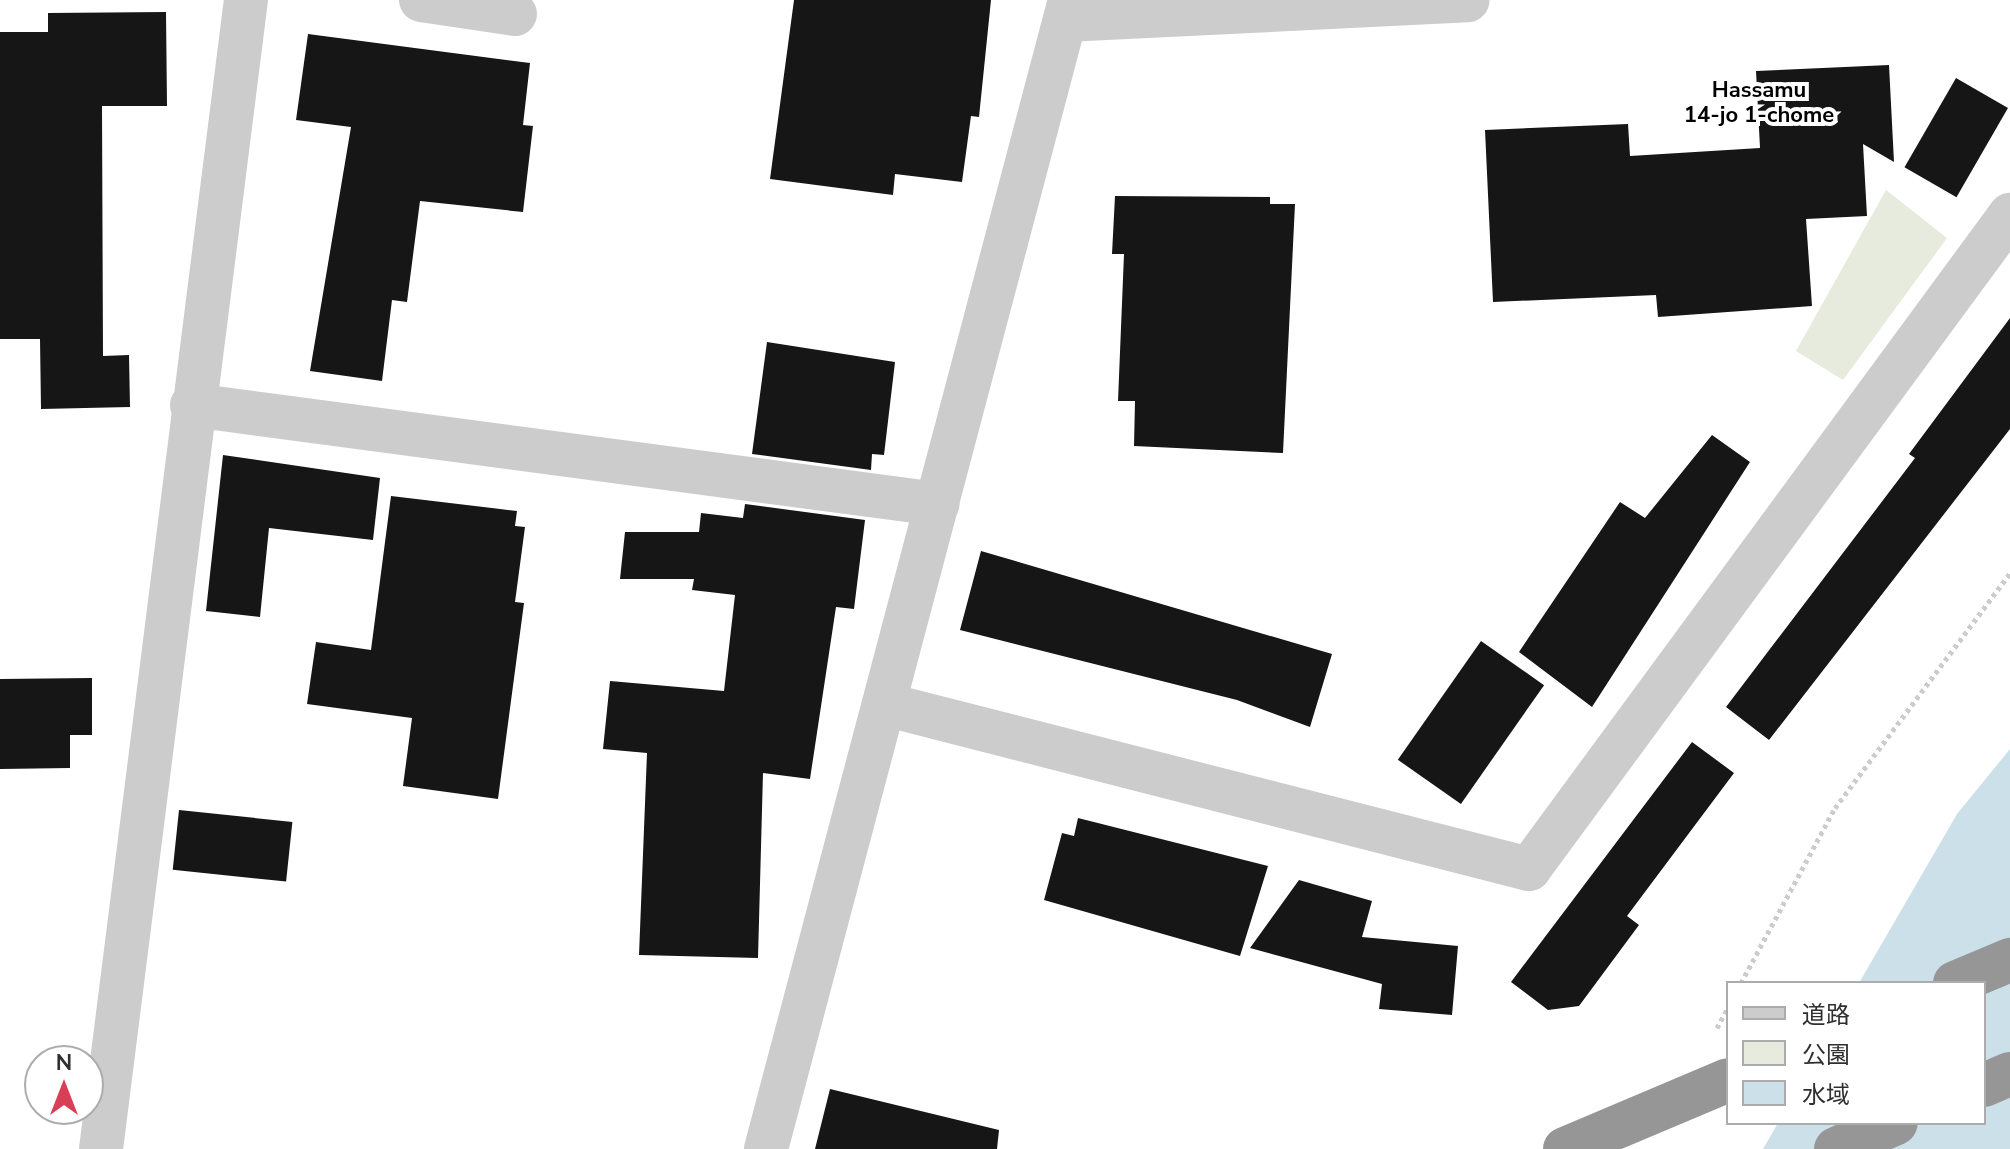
<!DOCTYPE html>
<meta charset="utf-8">
<style>
body{margin:0}
#map{position:relative;width:2010px;height:1149px;overflow:hidden;background:#fff;font-family:"Nunito Sans","Noto Sans JP",sans-serif}
div>[style]{position:absolute}
.green>*{inset:0;background:#e6ebde}
.water>*{inset:0;background:#cce0e9}
.building>*{inset:0;background:#161616;transform-origin:0 0}
.path>*{height:5px;margin-top:-2.5px;transform-origin:0;background:repeating-linear-gradient(90deg,#ccc 0 4px,transparent 0 8px)}
.street>*{height:44px;margin:-22px;padding:0 22px;transform-origin:22px;border-radius:22px;background:#ccc}
.highway>*{height:44px;margin:-22px;padding:0 22px;transform-origin:22px;border-radius:22px;background:#969696}
span{translate:-50% -50%;white-space:nowrap;text-align:center;line-height:1.15;-webkit-text-stroke:8px #fff;paint-order:stroke}
.neighbourhood-label{font-size:22px;color:#000;font-weight:700}
.legend{position:absolute;left:1726px;top:981px;width:260px;height:144px;box-sizing:border-box;background:#fff;border:2px solid #acacac;margin:0;padding:10px 14px;list-style:none;font-size:24px;color:#2f2f2f}
.legend li{display:flex;align-items:center;gap:16px;height:40px}
.legend b{width:40px;border:2px solid #acacac}
.north{position:absolute;left:24px;top:1045px;width:80px;height:80px;box-sizing:border-box;background:#fff;border:2px solid #acacac;border-radius:50%;rotate:0deg;font-size:22px;font-weight:700;line-height:32px;text-align:center;color:#2f2f2f}
.north::after{content:'';display:block;margin:auto;width:28px;height:36px;background:#d83f56;clip-path:polygon(50% 0,100% 100%,50% 72%,0 100%)}
</style>
<div id="map">
<div class="green">
<div style="clip-path:polygon(1886px 190px,1947px 238px,1843px 380px,1796px 351px)"></div>
</div>
<div class="water">
<div style="clip-path:polygon(2010px 749px,2010px 1149px,1763px 1149px,1778px 1123px,1984px 1123px,1984px 983px,1859px 983px,1957px 814px)"></div>
</div>
<div class="building">
<div style="clip-path:polygon(794px 0,991px 0,979px 117px,971px 116px,962px 182px,895px 174px,893px 195px,770px 179px)"></div>
<div style="clip-path:polygon(166px 12px,167px 106px,102px 106px,103px 356px,129px 355px,130px 407px,41px 409px,40px 339px,0 339px,0 32px,48px 32px,48px 13px)"></div>
<div style="clip-path:polygon(308px 34px,530px 63px,523px 125px,533px 126px,523px 212px,420px 201px,407px 302px,392px 300px,382px 381px,310px 371px,351px 127px,296px 120px)"></div>
<div style="clip-path:polygon(1889px 65px,1894px 162px,1863px 144px,1867px 216px,1806px 219px,1812px 306px,1658px 317px,1656px 295px,1493px 302px,1485px 130px,1628px 124px,1630px 156px,1760px 148px,1756px 71px)"></div>
<div style="left:1956px;top:78px;width:60px;height:103px;rotate:30deg"></div>
<div style="clip-path:polygon(1115px 196px,1270px 197px,1270px 204px,1295px 204px,1283px 453px,1134px 446px,1135px 401px,1118px 401px,1124px 254px,1112px 254px)"></div>
<div style="clip-path:polygon(2010px 318px,2010px 429px,1769px 740px,1726px 707px,1915px 458px,1909px 454px)"></div>
<div style="clip-path:polygon(767px 342px,895px 362px,884px 455px,872px 454px,871px 470px,752px 454px)"></div>
<div style="clip-path:polygon(1712px 435px,1750px 462px,1592px 707px,1519px 652px,1620px 502px,1645px 518px)"></div>
<div style="clip-path:polygon(223px 455px,380px 478px,373px 540px,269px 528px,260px 617px,206px 611px)"></div>
<div style="clip-path:polygon(391px 496px,517px 511px,515px 526px,525px 527px,515px 602px,524px 603px,498px 799px,403px 786px,412px 718px,307px 704px,316px 642px,371px 650px)"></div>
<div style="clip-path:polygon(745px 504px,865px 520px,854px 609px,836px 607px,810px 779px,763px 773px,758px 958px,639px 955px,647px 753px,603px 749px,610px 681px,724px 691px,735px 595px,692px 590px,694px 579px,620px 579px,625px 532px,699px 532px,701px 513px,743px 518px)"></div>
<div style="clip-path:polygon(981px 551px,1332px 654px,1310px 727px,1237px 700px,960px 630px)"></div>
<div style="left:1481px;top:641px;width:77px;height:145px;rotate:35deg"></div>
<div style="clip-path:polygon(92px 678px,92px 735px,70px 735px,70px 768px,0 769px,0 679px)"></div>
<div style="clip-path:polygon(1692px 742px,1734px 773px,1627px 916px,1639px 925px,1579px 1006px,1548px 1010px,1511px 982px)"></div>
<div style="left:179px;top:810px;width:114px;height:60px;rotate:6deg"></div>
<div style="clip-path:polygon(1078px 818px,1268px 866px,1240px 956px,1044px 900px,1062px 833px,1074px 836px)"></div>
<div style="clip-path:polygon(1299px 880px,1372px 901px,1362px 937px,1458px 946px,1452px 1015px,1379px 1009px,1382px 984px,1250px 948px)"></div>
<div style="clip-path:polygon(830px 1089px,999px 1130px,997px 1149px,815px 1149px)"></div>
</div>
<div class="path">
<div style="left:1741px;top:983px;width:199px;rotate:-61.8deg"></div>
<div style="left:1835px;top:808px;width:293px;rotate:-53.3deg"></div>
<div style="left:1717px;top:1028px;width:24px;rotate:-62deg"></div>
</div>
<div class="street">
<div style="left:421px;top:0;width:95px;rotate:8.5deg"></div>
<div style="left:1065px;top:20px;width:403px;rotate:-2.8deg"></div>
<div style="left:192px;top:405px;width:752px;rotate:7.57deg"></div>
<div style="left:884px;top:704px;width:666px;rotate:14.35deg"></div>
<div style="left:1529px;top:869px;width:812px;rotate:-53.67deg"></div>
<div style="left:101px;top:1149px;width:1158px;rotate:-82.81deg"></div>
<div style="left:766px;top:1149px;width:1189px;rotate:-75.18deg"></div>
</div>
<div class="highway">
<div style="left:1955px;top:983px;width:60px;rotate:-22.7deg"></div>
<div style="left:1984px;top:1085px;width:28px;rotate:-23deg"></div>
<div style="left:1565px;top:1149px;width:177px;rotate:-22.9deg"></div>
<div style="left:1836px;top:1149px;width:65px;rotate:-23.4deg"></div>
</div>
<div class="neighbourhood-label">
<span style="left:1759px;top:103px">Hassamu<br>14-jo 1-chome</span>
</div>
<ul class="legend">
<li><b style="height:10px;background:#ccc"></b>道路</li>
<li><b style="height:22px;background:#e6ebde"></b>公園</li>
<li><b style="height:22px;background:#cce0e9"></b>水域</li>
</ul>
<div class="north">N</div>
</div>
